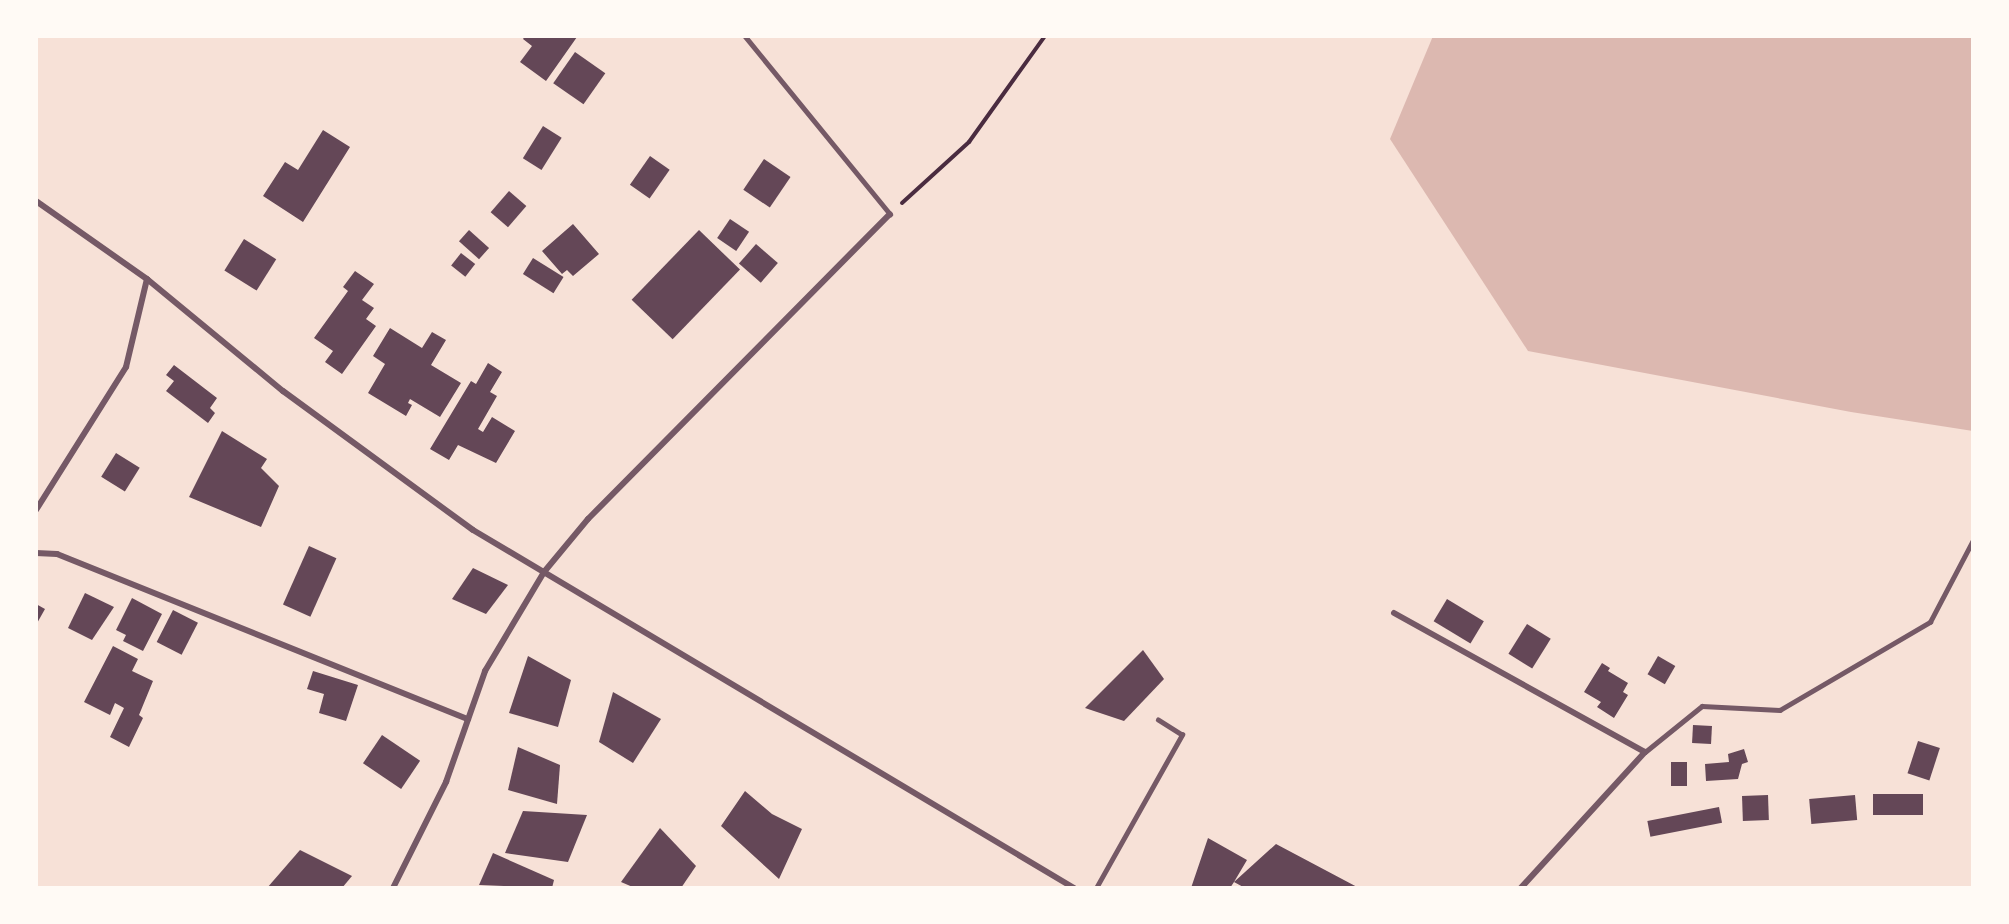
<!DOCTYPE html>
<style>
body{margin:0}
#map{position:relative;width:2009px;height:924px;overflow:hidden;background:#f7e1d7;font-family:Karla,sans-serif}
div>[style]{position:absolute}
.water>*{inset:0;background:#dcb8b0}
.building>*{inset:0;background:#644757;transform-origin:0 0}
.path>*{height:4px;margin:-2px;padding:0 2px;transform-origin:2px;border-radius:2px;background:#4a2c40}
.service>*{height:4.5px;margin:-2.25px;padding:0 2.25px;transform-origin:2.25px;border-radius:2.25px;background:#755966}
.minor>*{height:6px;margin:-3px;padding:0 3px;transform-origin:3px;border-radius:3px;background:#755966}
span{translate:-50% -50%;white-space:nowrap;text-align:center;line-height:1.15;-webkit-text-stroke:4.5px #fffaf5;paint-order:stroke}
.frame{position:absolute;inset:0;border:38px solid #fffaf5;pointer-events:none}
</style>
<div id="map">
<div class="water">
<div style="clip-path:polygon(1433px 36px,1973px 36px,1973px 431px,1851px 412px,1528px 351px,1390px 139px)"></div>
</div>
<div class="building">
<div style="clip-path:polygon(525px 36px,575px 36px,577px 37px,546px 81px,520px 62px,532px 46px,523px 39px)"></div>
<div style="left:575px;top:52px;width:37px;height:38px;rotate:35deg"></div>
<div style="left:543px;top:126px;width:22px;height:38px;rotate:32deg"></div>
<div style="clip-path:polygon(323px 130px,350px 147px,303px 222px,263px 196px,285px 162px,298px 170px)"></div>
<div style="left:650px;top:156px;width:24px;height:35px;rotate:35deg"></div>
<div style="left:764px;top:159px;width:32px;height:37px;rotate:34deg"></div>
<div style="left:509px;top:191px;width:23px;height:28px;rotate:41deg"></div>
<div style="left:730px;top:219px;width:23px;height:23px;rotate:34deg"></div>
<div style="clip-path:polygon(573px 224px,599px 254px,573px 276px,567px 270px,562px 274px,542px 251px)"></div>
<div style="left:469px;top:230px;width:27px;height:15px;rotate:42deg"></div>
<div style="left:699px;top:230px;width:57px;height:97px;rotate:44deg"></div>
<div style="left:244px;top:239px;width:38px;height:37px;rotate:32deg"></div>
<div style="left:756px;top:244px;width:29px;height:26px;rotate:41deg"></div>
<div style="left:461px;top:253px;width:18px;height:16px;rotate:38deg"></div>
<div style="left:533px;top:258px;width:36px;height:19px;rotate:32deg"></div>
<div style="clip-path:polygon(355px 271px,374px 284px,362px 300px,374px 308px,366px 319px,376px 326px,342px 374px,325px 362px,333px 351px,314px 338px,348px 291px,343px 287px)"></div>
<div style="clip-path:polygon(390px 328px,422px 348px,432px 332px,446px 340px,431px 365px,461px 383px,440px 417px,410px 399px,408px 403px,412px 405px,406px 416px,368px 393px,385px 364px,373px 356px)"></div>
<div style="clip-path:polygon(488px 363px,502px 372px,490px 392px,497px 396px,478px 429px,483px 432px,492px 417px,515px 431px,496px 463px,458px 445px,449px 460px,430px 449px,471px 381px,476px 384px)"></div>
<div style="clip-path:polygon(174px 365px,217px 398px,210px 408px,215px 413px,208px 423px,166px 391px,174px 381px,166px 375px)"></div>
<div style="clip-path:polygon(222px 431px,267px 459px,261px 468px,279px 486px,261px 527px,189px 497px)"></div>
<div style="left:116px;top:453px;width:28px;height:28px;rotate:32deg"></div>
<div style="left:309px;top:546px;width:30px;height:64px;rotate:24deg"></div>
<div style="clip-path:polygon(473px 568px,508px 585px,486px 614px,452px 599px)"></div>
<div style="clip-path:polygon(85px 593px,114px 607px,92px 640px,68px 628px)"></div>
<div style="clip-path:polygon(132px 598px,162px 614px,143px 651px,123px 641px,126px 635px,116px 630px)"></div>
<div style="left:1447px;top:599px;width:43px;height:26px;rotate:31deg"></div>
<div style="clip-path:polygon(36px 604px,45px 609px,36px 625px)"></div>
<div style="left:173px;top:610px;width:28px;height:36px;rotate:27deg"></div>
<div style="left:1527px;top:624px;width:28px;height:35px;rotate:32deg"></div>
<div style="clip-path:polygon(113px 646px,138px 659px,132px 671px,153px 681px,139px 715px,143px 718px,129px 747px,110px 737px,124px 708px,115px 703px,110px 715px,84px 702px)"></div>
<div style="clip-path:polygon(1143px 650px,1164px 679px,1124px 721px,1085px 708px)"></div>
<div style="clip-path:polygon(528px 656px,571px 680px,558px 727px,509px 713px)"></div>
<div style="left:1658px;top:656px;width:20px;height:21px;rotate:30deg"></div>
<div style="clip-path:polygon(1602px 663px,1610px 668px,1608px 671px,1628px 683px,1623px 692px,1628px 695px,1614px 718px,1597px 707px,1601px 702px,1584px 692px)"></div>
<div style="clip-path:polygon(313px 671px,358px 685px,346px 721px,319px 713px,324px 694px,307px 689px)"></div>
<div style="clip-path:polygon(613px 692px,661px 719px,633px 763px,599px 742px)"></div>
<div style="left:1693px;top:725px;width:19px;height:18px;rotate:3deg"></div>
<div style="left:382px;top:735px;width:46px;height:34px;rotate:34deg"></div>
<div style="left:1918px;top:741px;width:23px;height:34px;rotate:18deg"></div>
<div style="clip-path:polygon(518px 747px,560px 765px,557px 804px,508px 790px)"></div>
<div style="clip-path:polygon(1744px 749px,1748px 762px,1742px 764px,1738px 779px,1706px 781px,1705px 764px,1729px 762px,1728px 754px)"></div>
<div style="left:1671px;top:762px;width:16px;height:24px"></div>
<div style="clip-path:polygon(745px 791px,772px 814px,802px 829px,779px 879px,721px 826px)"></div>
<div style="left:1923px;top:794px;width:21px;height:50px;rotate:90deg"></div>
<div style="left:1768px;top:795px;width:25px;height:26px;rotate:88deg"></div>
<div style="left:1855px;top:795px;width:25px;height:46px;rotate:85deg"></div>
<div style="left:1719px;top:807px;width:16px;height:73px;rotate:79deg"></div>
<div style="clip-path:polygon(523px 811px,587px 815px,568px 862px,505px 853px)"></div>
<div style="clip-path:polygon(660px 828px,696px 866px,681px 888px,635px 888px,621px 882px)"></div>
<div style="clip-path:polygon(1208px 838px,1247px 860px,1234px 882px,1276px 844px,1359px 888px,1245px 888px,1234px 882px,1230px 888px,1191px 888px)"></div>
<div style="clip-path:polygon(300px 850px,352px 876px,342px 888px,267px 888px)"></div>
<div style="clip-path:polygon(493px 853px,554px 880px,552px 888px,479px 885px)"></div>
</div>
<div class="path">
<div style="left:902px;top:203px;width:91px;rotate:-42.3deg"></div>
<div style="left:969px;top:142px;width:130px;rotate:-54.4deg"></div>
</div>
<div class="service">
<div style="left:745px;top:36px;width:230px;rotate:50.8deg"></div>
<div style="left:1645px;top:752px;width:73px;rotate:-38.9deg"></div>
<div style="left:1702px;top:706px;width:78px;rotate:2.9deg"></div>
<div style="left:1780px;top:710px;width:174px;rotate:-30.4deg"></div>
<div style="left:1930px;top:622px;width:93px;rotate:-62.3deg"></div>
<div style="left:1096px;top:888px;width:176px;rotate:-60.7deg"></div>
<div style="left:1182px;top:735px;width:28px;rotate:-148deg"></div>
</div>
<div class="minor">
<div style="left:36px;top:201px;width:136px;rotate:35.1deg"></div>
<div style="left:147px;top:279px;width:176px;rotate:39.5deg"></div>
<div style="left:283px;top:391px;width:235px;rotate:36.2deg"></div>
<div style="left:473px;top:530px;width:700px;rotate:30.78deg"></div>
<div style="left:36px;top:510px;width:169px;rotate:-57.8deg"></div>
<div style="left:126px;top:367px;width:90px;rotate:-76.6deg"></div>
<div style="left:36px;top:553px;width:21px;rotate:3deg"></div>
<div style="left:57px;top:554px;width:443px;rotate:21.9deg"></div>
<div style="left:1394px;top:613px;width:287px;rotate:29deg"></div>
<div style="left:1645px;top:752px;width:184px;rotate:132.4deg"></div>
<div style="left:393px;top:888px;width:119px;rotate:-63.4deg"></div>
<div style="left:446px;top:782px;width:118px;rotate:-70.6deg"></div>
<div style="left:485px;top:671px;width:115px;rotate:-59.2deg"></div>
<div style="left:544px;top:572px;width:69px;rotate:-50.3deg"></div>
<div style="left:588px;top:519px;width:429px;rotate:-45.3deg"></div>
</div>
<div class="frame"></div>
</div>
